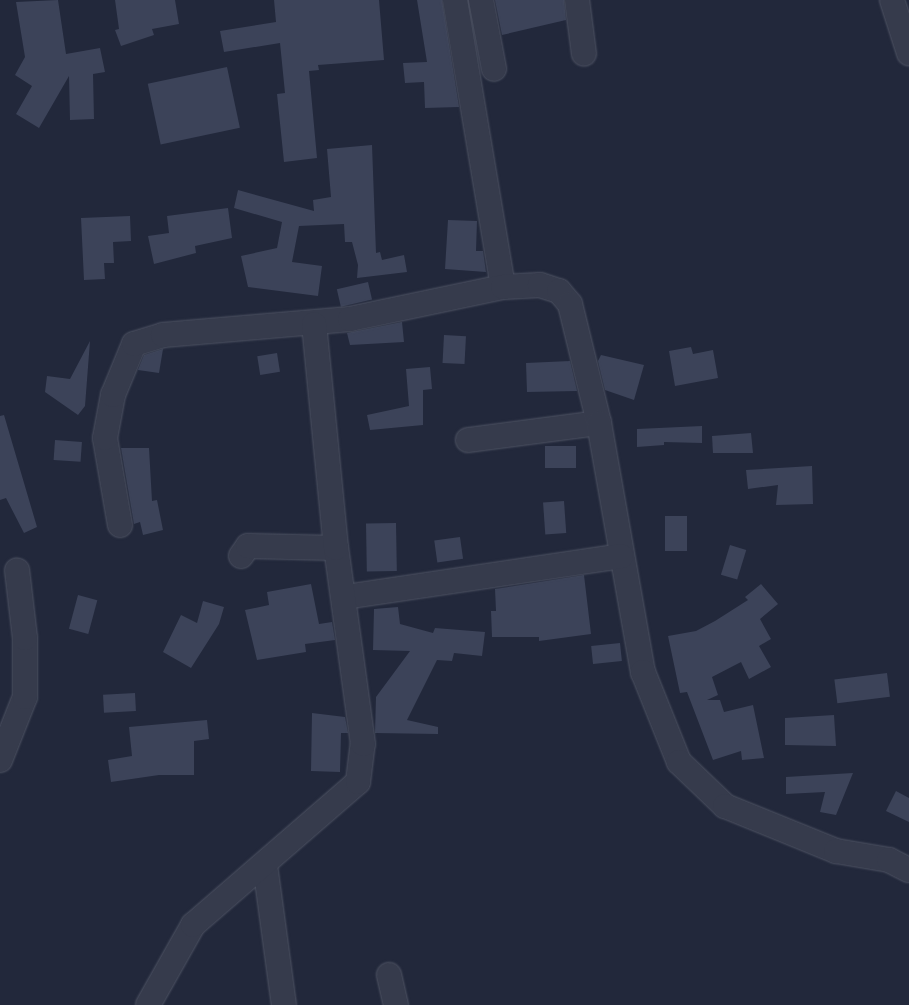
<!DOCTYPE html>
<style>
body{margin:0}
#map{position:relative;width:909px;height:1005px;overflow:hidden;background:#22283b;font-family:Cabin,sans-serif}
div>[style]{position:absolute}
.building>*{inset:0;background:#3c4359;transform-origin:0 0}
.roads{filter:drop-shadow(0 0 1px #4e5363) drop-shadow(0 0 1px #4e5363)}
.street>*{height:24px;margin:-12px;padding:0 12px;transform-origin:12px;border-radius:12px;background:#363b4c}
span{translate:-50% -50%;white-space:nowrap;text-align:center;line-height:1.15;-webkit-text-stroke:5px #1b2030;paint-order:stroke}
</style>
<div id="map">
<div class="building">
<div style="clip-path:polygon(58px 0,66px 54px,100px 48px,105px 72px,93px 74px,94px 119px,70px 120px,69px 76px,39px 128px,16px 114px,32px 86px,15px 75px,25px 57px,16px 2px)"></div>
<div style="clip-path:polygon(115px 0,175px 0,179px 24px,152px 29px,154px 35px,121px 46px,115px 30px,119px 29px)"></div>
<div style="clip-path:polygon(274px 0,379px 0,384px 60px,318px 65px,319px 70px,309px 71px,317px 158px,284px 162px,277px 94px,285px 93px,280px 43px,224px 52px,220px 31px,276px 22px)"></div>
<div style="clip-path:polygon(417px 0,442px 0,459px 107px,425px 108px,424px 82px,405px 83px,403px 63px,427px 62px)"></div>
<div style="clip-path:polygon(495px 0,564px 0,566px 20px,502px 35px)"></div>
<div style="left:227px;top:67px;width:62px;height:81px;rotate:78deg"></div>
<div style="clip-path:polygon(372px 145px,376px 253px,380px 252px,382px 260px,404px 255px,407px 272px,357px 278px,358px 265px,352px 242px,345px 242px,344px 224px,299px 226px,292px 262px,322px 266px,318px 296px,248px 287px,241px 256px,277px 248px,282px 222px,234px 208px,238px 190px,314px 211px,313px 200px,331px 197px,327px 149px)"></div>
<div style="clip-path:polygon(228px 208px,232px 238px,195px 246px,196px 253px,154px 264px,148px 236px,169px 233px,167px 216px)"></div>
<div style="clip-path:polygon(130px 216px,131px 241px,113px 242px,114px 263px,104px 263px,105px 279px,84px 280px,81px 218px)"></div>
<div style="clip-path:polygon(448px 220px,477px 221px,476px 251px,483px 251px,486px 272px,445px 269px)"></div>
<div style="left:368px;top:282px;width:18px;height:32px;rotate:77deg"></div>
<div style="clip-path:polygon(402px 322px,404px 342px,350px 345px,347px 333px)"></div>
<div style="left:444px;top:335px;width:22px;height:28px;rotate:3deg"></div>
<div style="clip-path:polygon(90px 341px,85px 406px,78px 415px,45px 392px,47px 376px,70px 379px)"></div>
<div style="clip-path:polygon(691px 347px,693px 354px,713px 350px,718px 378px,675px 386px,669px 351px)"></div>
<div style="clip-path:polygon(163px 349px,159px 373px,138px 370px,144px 355px)"></div>
<div style="left:277px;top:353px;width:19px;height:20px;rotate:81deg"></div>
<div style="clip-path:polygon(601px 355px,644px 365px,634px 400px,605px 390px,598px 361px)"></div>
<div style="clip-path:polygon(570px 361px,577px 391px,527px 392px,526px 363px)"></div>
<div style="clip-path:polygon(430px 367px,432px 389px,423px 390px,423px 425px,370px 430px,367px 415px,409px 406px,406px 369px)"></div>
<div style="clip-path:polygon(4px 415px,37px 527px,24px 533px,6px 498px,0 500px,0 416px)"></div>
<div style="clip-path:polygon(702px 426px,702px 443px,664px 442px,664px 445px,637px 447px,637px 429px)"></div>
<div style="clip-path:polygon(751px 433px,753px 453px,713px 453px,712px 436px)"></div>
<div style="left:55px;top:440px;width:27px;height:20px;rotate:4deg"></div>
<div style="left:545px;top:446px;width:31px;height:22px"></div>
<div style="clip-path:polygon(121px 448px,149px 448px,152px 501px,157px 500px,163px 530px,143px 535px,140px 522px,134px 524px)"></div>
<div style="clip-path:polygon(812px 466px,813px 504px,776px 505px,778px 485px,748px 489px,746px 470px)"></div>
<div style="left:564px;top:501px;width:32px;height:21px;rotate:86deg"></div>
<div style="left:665px;top:516px;width:22px;height:35px"></div>
<div style="left:396px;top:523px;width:48px;height:30px;rotate:89deg"></div>
<div style="left:460px;top:537px;width:22px;height:26px;rotate:82deg"></div>
<div style="left:730px;top:545px;width:17px;height:31px;rotate:17deg"></div>
<div style="clip-path:polygon(584px 575px,591px 634px,539px 641px,539px 637px,492px 637px,491px 611px,496px 611px,495px 589px)"></div>
<div style="clip-path:polygon(311px 584px,319px 624px,332px 622px,335px 640px,305px 644px,306px 652px,257px 660px,245px 610px,269px 605px,267px 592px)"></div>
<div style="clip-path:polygon(761px 584px,778px 604px,760px 619px,771px 639px,759px 646px,771px 667px,749px 679px,741px 662px,712px 677px,718px 695px,707px 700px,720px 700px,724px 712px,753px 705px,764px 758px,742px 760px,741px 751px,713px 760px,687px 692px,680px 693px,668px 636px,696px 631px,715px 621px,748px 600px,745px 597px)"></div>
<div style="left:78px;top:595px;width:20px;height:35px;rotate:15deg"></div>
<div style="clip-path:polygon(203px 601px,224px 607px,219px 624px,191px 668px,163px 652px,181px 615px,197px 623px)"></div>
<div style="clip-path:polygon(398px 607px,400px 624px,433px 633px,435px 628px,485px 632px,482px 656px,454px 653px,452px 661px,437px 660px,407px 720px,438px 727px,438px 734px,375px 733px,376px 697px,410px 651px,373px 650px,374px 609px)"></div>
<div style="left:620px;top:643px;width:18px;height:29px;rotate:84deg"></div>
<div style="left:887px;top:673px;width:24px;height:53px;rotate:83deg"></div>
<div style="left:135px;top:693px;width:18px;height:32px;rotate:87deg"></div>
<div style="clip-path:polygon(312px 713px,345px 717px,348px 733px,341px 733px,340px 772px,311px 771px)"></div>
<div style="clip-path:polygon(834px 715px,836px 746px,785px 745px,785px 718px)"></div>
<div style="clip-path:polygon(207px 720px,209px 739px,194px 741px,194px 775px,159px 775px,111px 782px,108px 760px,132px 756px,129px 727px)"></div>
<div style="clip-path:polygon(853px 773px,836px 815px,820px 812px,825px 792px,786px 794px,786px 777px)"></div>
<div style="clip-path:polygon(896px 791px,909px 798px,909px 822px,886px 811px)"></div>
</div>
<div class="roads">
<div class="street">
<div style="left:455px;top:0;width:291px;rotate:80.5deg"></div>
<div style="left:481px;top:0;width:70px;rotate:79.3deg"></div>
<div style="left:577px;top:0;width:54px;rotate:82.6deg"></div>
<div style="left:892px;top:0;width:56px;rotate:72.2deg"></div>
<div style="left:468px;top:440px;width:132px;rotate:-7.4deg"></div>
<div style="left:120px;top:525px;width:88px;rotate:-99.8deg"></div>
<div style="left:105px;top:438px;width:44px;rotate:-79.5deg"></div>
<div style="left:113px;top:395px;width:55px;rotate:-67.6deg"></div>
<div style="left:134px;top:344px;width:30px;rotate:-17deg"></div>
<div style="left:163px;top:335px;width:188px;rotate:-4.9deg"></div>
<div style="left:350px;top:319px;width:156px;rotate:-11.8deg"></div>
<div style="left:503px;top:287px;width:37px;rotate:-3deg"></div>
<div style="left:540px;top:285px;width:20px;rotate:18deg"></div>
<div style="left:559px;top:291px;width:17px;rotate:50deg"></div>
<div style="left:570px;top:304px;width:122px;rotate:76.3deg"></div>
<div style="left:599px;top:423px;width:253px;rotate:80deg"></div>
<div style="left:643px;top:672px;width:97px;rotate:68.2deg"></div>
<div style="left:679px;top:762px;width:64px;rotate:43.7deg"></div>
<div style="left:725px;top:806px;width:120px;rotate:22.1deg"></div>
<div style="left:836px;top:851px;width:54px;rotate:9.6deg"></div>
<div style="left:889px;top:860px;width:22px;rotate:27deg"></div>
<div style="left:241px;top:556px;width:12px;rotate:-55deg"></div>
<div style="left:248px;top:546px;width:88px;rotate:1.3deg"></div>
<div style="left:345px;top:597px;width:279px;rotate:-8.4deg"></div>
<div style="left:0;top:760px;width:68px;rotate:-68.4deg"></div>
<div style="left:25px;top:697px;width:59px;rotate:-90deg"></div>
<div style="left:25px;top:638px;width:68px;rotate:-96.7deg"></div>
<div style="left:265px;top:865px;width:141px;rotate:82.3deg"></div>
<div style="left:389px;top:975px;width:31px;rotate:77deg"></div>
<div style="left:148px;top:1005px;width:92px;rotate:-60.6deg"></div>
<div style="left:193px;top:925px;width:218px;rotate:-40.9deg"></div>
<div style="left:358px;top:782px;width:38px;rotate:-83deg"></div>
<div style="left:363px;top:744px;width:198px;rotate:-97.8deg"></div>
<div style="left:336px;top:548px;width:225px;rotate:-95.6deg"></div>
</div>
</div>
</div>
